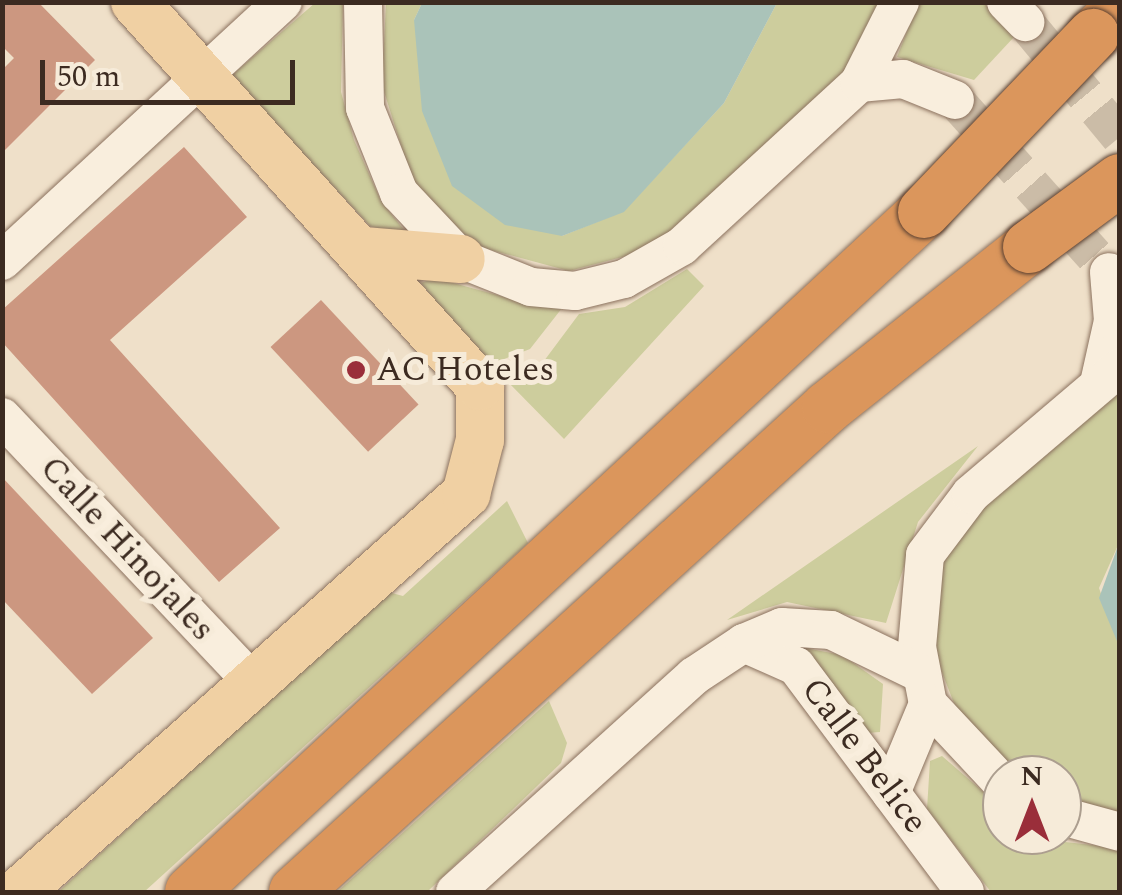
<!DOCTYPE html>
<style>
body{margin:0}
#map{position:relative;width:1122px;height:895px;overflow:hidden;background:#efe0c9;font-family:Spectral,serif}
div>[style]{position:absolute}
.green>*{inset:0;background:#cdcd9d}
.water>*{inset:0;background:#aac3b9}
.building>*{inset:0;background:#cc9780;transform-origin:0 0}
.minor-tunnel>*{height:38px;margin-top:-19px;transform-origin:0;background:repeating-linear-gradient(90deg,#cbbca7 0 38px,transparent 0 57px)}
.roads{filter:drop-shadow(0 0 2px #8b715e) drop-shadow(0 0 2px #8b715e)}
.minor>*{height:38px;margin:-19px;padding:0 19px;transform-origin:19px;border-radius:19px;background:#f9eedd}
.major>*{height:48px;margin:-24px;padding:0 24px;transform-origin:24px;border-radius:24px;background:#f0d0a3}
.highway>*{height:52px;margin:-26px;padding:0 26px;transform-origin:26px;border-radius:26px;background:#db965c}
.bridges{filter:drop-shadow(0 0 2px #5a4031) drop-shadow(0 0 2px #5a4031)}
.highway-bridge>*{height:52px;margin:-26px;padding:0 26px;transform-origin:26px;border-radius:26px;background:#db965c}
.dots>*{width:28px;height:28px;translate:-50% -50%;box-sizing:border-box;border:5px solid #f6ebd9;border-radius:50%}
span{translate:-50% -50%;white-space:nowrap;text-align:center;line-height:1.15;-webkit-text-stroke:10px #f6ebd9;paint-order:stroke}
.poi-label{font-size:35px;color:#3c2b21}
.left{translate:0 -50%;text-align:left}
.street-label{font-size:35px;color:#3c2b21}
.frame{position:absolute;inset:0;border:5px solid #3c2b21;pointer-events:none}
.north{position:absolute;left:982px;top:755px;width:100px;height:100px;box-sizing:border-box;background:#f6ebd9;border:2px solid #ac9e8f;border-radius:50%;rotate:0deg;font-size:28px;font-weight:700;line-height:40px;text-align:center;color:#3c2b21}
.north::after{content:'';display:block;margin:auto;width:35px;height:45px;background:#9a2e3a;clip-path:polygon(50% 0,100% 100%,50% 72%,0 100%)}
.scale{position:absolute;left:40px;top:60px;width:255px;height:45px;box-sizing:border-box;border:5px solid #3c2b21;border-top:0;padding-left:12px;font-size:30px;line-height:35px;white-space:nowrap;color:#3c2b21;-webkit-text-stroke:8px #f6ebd9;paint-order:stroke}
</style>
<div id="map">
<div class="green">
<div style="clip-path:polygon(315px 3px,343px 3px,341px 92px,354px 140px,381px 201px,412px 240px,370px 226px,231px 76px)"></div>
<div style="clip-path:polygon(386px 3px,422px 3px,414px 20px,562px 236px,624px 211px,724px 103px,777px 3px,881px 3px,876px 27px,837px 80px,649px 250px,569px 271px,476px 246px,413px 184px,382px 85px)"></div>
<div style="clip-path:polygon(918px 3px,984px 3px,1014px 37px,974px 80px,897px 57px)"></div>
<div style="clip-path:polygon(687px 269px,704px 286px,564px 439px,504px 378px,538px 369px,579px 314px,625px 307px)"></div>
<div style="clip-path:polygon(435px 278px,538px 306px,566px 303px,530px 349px,499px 361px,478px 354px,421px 283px)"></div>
<div style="clip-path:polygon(1119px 390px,1119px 543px,1099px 588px,1119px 646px,1119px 812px,1101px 813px,1062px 795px,1062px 775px,1017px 775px,959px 716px,934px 652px,939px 564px,967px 522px)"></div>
<div style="clip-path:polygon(978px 446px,918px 522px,886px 623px,787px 602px,727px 620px)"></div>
<div style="clip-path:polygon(507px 501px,528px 543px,144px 892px,58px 892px,388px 592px,403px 596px)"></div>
<div style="clip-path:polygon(805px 648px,842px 655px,883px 684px,880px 732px,867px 733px)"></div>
<div style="clip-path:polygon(549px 701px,567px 743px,561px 763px,427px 892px,337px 892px)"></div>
<div style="clip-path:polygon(942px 756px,1002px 808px,1002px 835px,1119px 848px,1119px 892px,991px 892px,927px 809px,930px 761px)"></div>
</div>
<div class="water">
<div style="clip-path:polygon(422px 3px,422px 2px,777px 3px,724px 103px,624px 212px,562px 236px,505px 225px,452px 186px,422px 111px,414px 20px)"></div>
<div style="clip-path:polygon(1119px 543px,1119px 646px,1099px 598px)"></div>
</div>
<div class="building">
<div style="clip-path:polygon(2px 2px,38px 2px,95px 60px,2px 153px,2px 70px,14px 58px,2px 46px)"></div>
<div style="clip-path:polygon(184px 147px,247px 217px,110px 340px,280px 528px,219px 582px,2px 342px,2px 310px)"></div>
<div style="left:321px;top:300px;width:143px;height:69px;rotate:47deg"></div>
<div style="clip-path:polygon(2px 477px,153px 638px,92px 694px,2px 599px)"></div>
</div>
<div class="minor-tunnel">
<div style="left:1025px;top:22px;width:149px;rotate:50.4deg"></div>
<div style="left:955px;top:100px;width:231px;rotate:48.2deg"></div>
</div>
<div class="roads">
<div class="minor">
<div style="left:363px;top:2px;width:106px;rotate:88.9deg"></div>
<div style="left:365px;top:108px;width:92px;rotate:68.2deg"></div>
<div style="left:399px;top:193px;width:91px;rotate:46.8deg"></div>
<div style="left:461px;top:259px;width:75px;rotate:21.8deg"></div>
<div style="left:531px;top:287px;width:44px;rotate:5.2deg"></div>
<div style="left:575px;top:291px;width:50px;rotate:-13.8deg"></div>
<div style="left:624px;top:279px;width:67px;rotate:-29.6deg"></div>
<div style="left:682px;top:246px;width:241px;rotate:-42.6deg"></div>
<div style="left:859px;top:83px;width:91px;rotate:-63.2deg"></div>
<div style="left:1006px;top:2px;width:28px;rotate:46deg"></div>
<div style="left:859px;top:83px;width:44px;rotate:-5.2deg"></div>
<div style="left:903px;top:79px;width:56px;rotate:22deg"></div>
<div style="left:2px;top:261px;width:382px;rotate:-42.7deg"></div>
<div style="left:1100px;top:379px;width:59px;rotate:-77.4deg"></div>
<div style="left:1113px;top:321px;width:49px;rotate:-94.7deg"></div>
<div style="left:2px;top:417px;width:362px;rotate:46.6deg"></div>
<div style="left:744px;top:643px;width:57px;rotate:23.9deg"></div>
<div style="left:796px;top:666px;width:282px;rotate:53.2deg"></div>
<div style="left:1002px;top:783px;width:108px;rotate:-133.1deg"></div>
<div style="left:928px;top:704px;width:58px;rotate:-100.9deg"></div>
<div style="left:917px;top:647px;width:92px;rotate:-85deg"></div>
<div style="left:925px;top:555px;width:76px;rotate:-53deg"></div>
<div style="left:971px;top:494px;width:196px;rotate:-40.4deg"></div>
<div style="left:891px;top:793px;width:96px;rotate:-67.4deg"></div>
<div style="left:1062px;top:816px;width:60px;rotate:15.4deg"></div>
<div style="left:455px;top:892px;width:322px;rotate:-42.1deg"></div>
<div style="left:694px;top:676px;width:60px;rotate:-33.4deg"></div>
<div style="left:744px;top:643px;width:41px;rotate:-22.8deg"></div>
<div style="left:782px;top:627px;width:49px;rotate:3.5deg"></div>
<div style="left:831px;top:630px;width:99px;rotate:25.8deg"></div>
</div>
<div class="major">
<div style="left:363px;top:251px;width:98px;rotate:4.7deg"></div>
<div style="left:19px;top:892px;width:599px;rotate:-41.68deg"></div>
<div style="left:466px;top:494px;width:56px;rotate:-75.5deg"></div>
<div style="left:480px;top:440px;width:54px;rotate:-90deg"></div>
<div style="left:480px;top:386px;width:516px;rotate:-131.94deg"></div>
</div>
<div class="highway">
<div style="left:1093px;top:35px;width:37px;rotate:-44deg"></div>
<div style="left:191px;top:892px;width:1000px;rotate:-42.85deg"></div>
<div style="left:295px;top:892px;width:721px;rotate:-42.3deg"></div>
<div style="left:828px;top:407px;width:257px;rotate:-38.5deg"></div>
</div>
</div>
<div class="bridges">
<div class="highway-bridge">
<div style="left:924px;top:212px;width:245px;rotate:-46.3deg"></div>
<div style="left:1029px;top:247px;width:113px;rotate:-36.4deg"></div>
</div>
</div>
<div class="dots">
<div style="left:356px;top:370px;background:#9a2e3a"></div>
</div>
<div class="poi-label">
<span class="left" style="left:376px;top:370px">AC Hoteles</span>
</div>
<div class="street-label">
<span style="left:127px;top:549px;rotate:47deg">Calle Hinojales</span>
<span style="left:864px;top:756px;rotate:53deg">Calle Belice</span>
</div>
<div class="frame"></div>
<div class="north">N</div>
<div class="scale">50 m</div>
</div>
